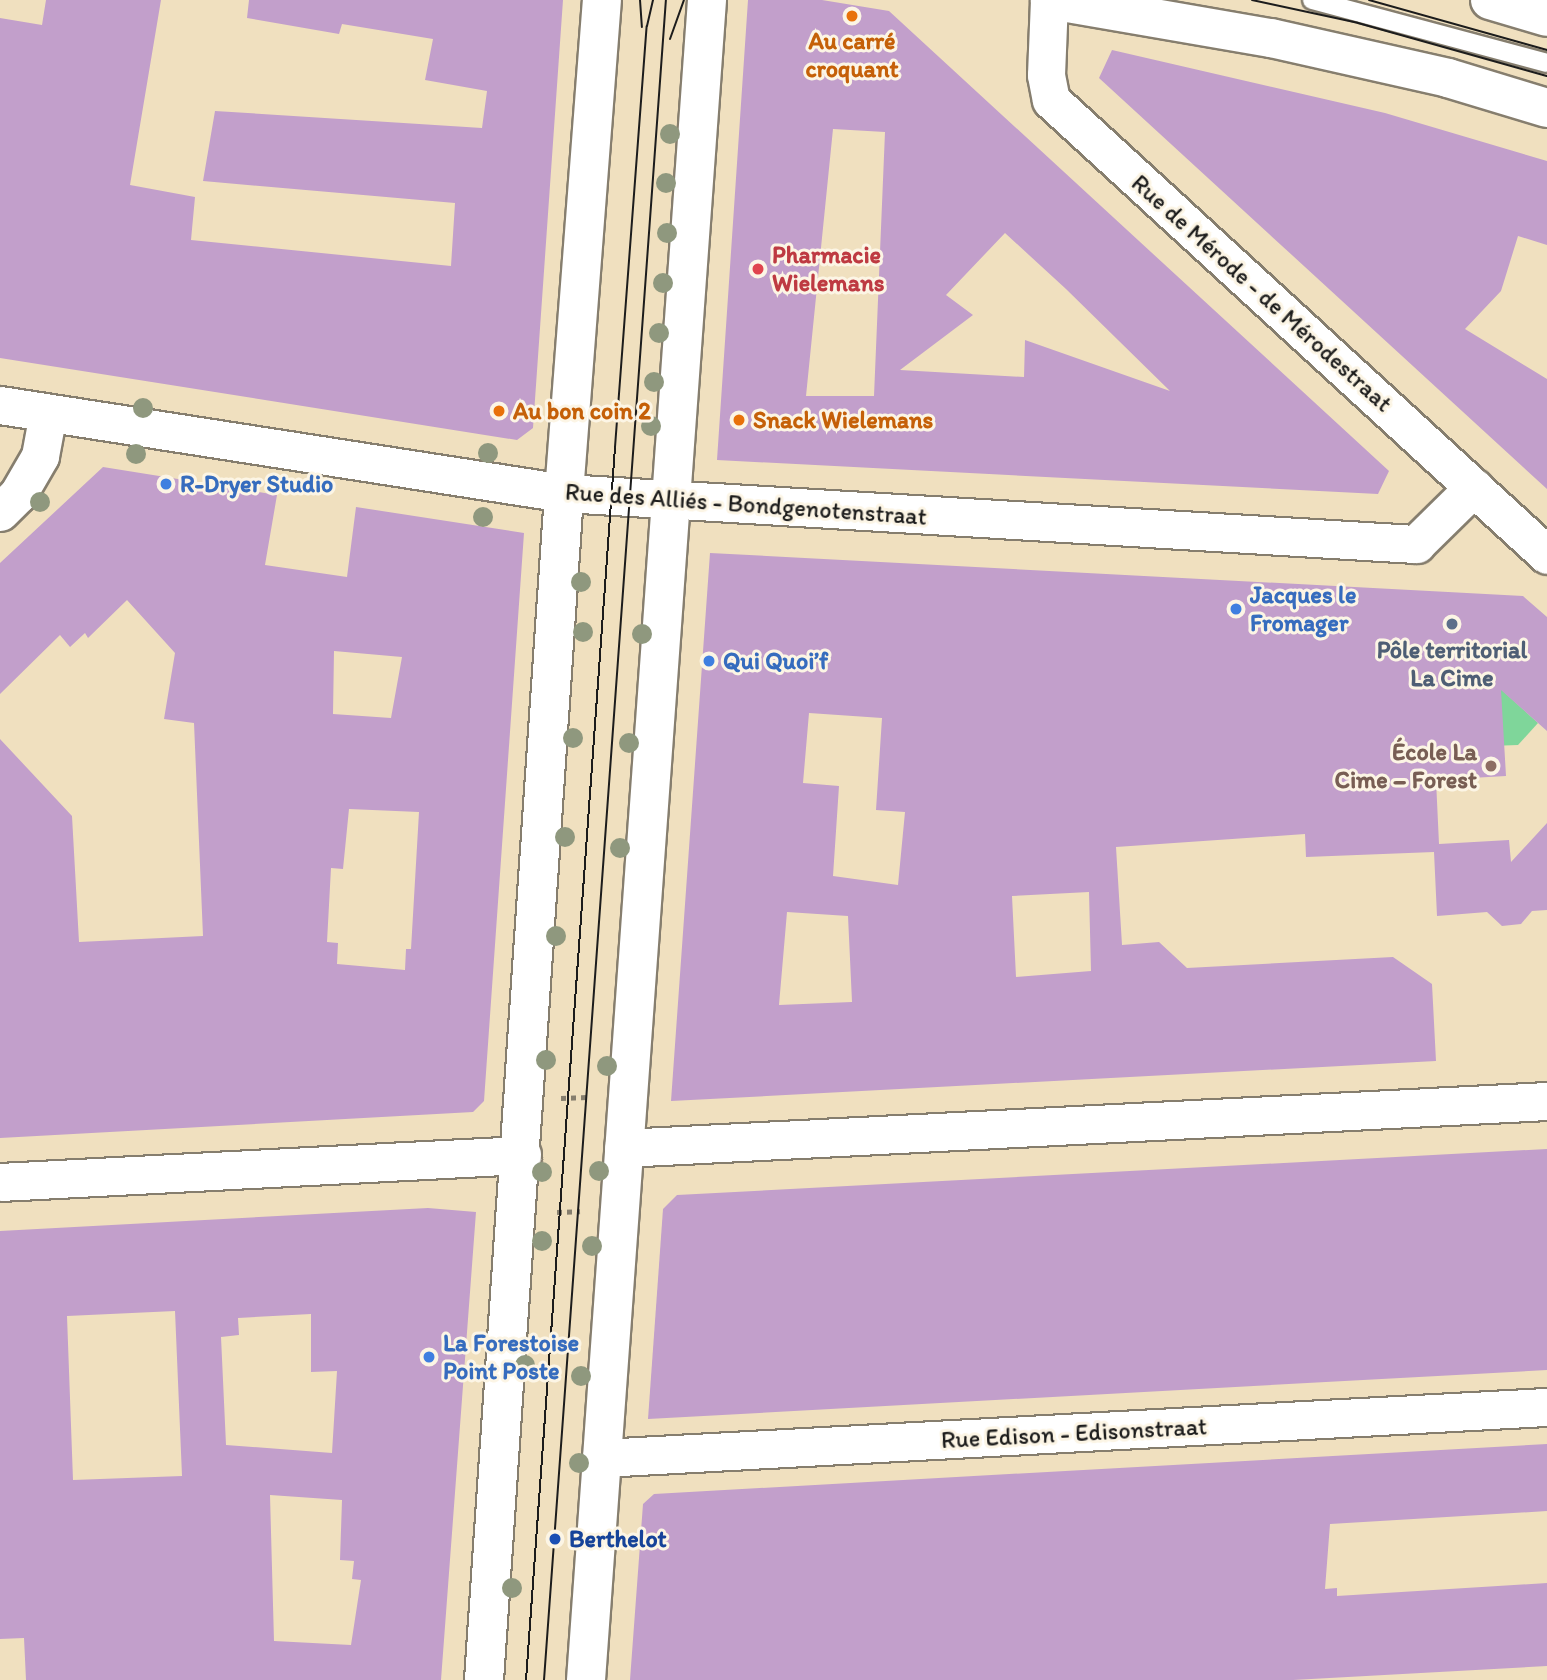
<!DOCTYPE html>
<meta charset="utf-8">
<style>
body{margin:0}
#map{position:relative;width:1547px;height:1680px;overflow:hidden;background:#f0e0bf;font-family:Itim,sans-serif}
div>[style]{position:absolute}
.green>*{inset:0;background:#7fd69a}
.building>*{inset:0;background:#c29fcb}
.path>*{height:4.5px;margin-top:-2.25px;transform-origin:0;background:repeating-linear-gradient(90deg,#867e6e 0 5px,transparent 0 10px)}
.roads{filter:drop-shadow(2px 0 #867e6e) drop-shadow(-2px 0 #867e6e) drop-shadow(0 2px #867e6e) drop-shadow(0 -2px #867e6e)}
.lane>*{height:18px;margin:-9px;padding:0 9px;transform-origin:9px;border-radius:9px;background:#fff}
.street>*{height:37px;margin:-18.5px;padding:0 18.5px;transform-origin:18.5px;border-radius:18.5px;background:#fff}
.secondary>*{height:38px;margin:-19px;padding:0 19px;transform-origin:19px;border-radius:19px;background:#fff}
.tram>*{height:2px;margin:-1px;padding:0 1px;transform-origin:1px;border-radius:1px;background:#1c1c1c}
.trees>*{width:20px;height:20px;margin:-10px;border-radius:50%;background:#8f987e}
.dots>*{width:19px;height:19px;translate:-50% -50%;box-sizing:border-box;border:4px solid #fcf5e5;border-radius:50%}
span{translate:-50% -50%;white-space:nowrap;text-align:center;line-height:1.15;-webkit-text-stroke:6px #fcf5e5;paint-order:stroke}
.food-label{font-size:24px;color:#c56008;font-weight:700}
.left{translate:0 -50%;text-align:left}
.health-label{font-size:24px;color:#be3a42;font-weight:700}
.street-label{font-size:24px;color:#1c1c1c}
.shop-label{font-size:24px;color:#366cbe;font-weight:700}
.service-label{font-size:24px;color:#4e5e75;font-weight:700}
.education-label{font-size:24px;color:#785e54;font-weight:700}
.right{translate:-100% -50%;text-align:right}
.transit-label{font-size:24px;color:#164399;font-weight:700}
</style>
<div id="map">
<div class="green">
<i style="clip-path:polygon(1483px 673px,1538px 723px,1518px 745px,1462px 747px)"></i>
</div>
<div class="building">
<i style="clip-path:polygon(46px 0,161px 0,130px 185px,195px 197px,191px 240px,451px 266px,455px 203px,203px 181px,215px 111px,482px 128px,487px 91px,425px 80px,433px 39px,342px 24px,339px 34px,247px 18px,249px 0,563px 0,533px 428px,517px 440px,0 358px,0 18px,42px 25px)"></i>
<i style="clip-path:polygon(evenodd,748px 0,822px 0,889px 11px,1389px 471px,1378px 494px,717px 460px,748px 0,833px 129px,885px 132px,874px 396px,806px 396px,833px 129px,748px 0,1005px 233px,1066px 289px,1170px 391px,1025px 340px,1024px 377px,900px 370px,973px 315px,946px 295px,1005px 233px)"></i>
<i style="clip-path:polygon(1112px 50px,1385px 113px,1547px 161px,1547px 245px,1518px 236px,1501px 291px,1465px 329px,1547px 379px,1547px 489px,1099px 78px)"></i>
<i style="clip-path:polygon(evenodd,103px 467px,277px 495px,265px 565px,347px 577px,356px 507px,524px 533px,484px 1101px,473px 1112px,0 1138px,0 739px,72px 816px,79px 942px,203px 936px,194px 723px,164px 719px,175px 653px,127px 600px,88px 638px,85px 633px,70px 647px,60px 635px,0 694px,0 563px,103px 467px,334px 651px,402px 657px,391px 718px,333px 714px,334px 651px,103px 467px,349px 809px,419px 812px,411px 949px,406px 949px,405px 970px,337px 964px,338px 943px,327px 942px,331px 868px,343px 869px,349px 809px)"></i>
<i style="clip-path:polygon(evenodd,710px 553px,1523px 596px,1547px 617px,1547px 731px,1501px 690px,1506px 776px,1436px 780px,1439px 844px,1509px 840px,1511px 862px,1547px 823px,1547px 910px,1532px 911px,1521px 924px,1502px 926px,1487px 912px,1437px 916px,1434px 852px,1306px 857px,1305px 834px,1116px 847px,1122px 945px,1159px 942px,1187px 968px,1393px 957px,1432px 984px,1436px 1061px,671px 1101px,710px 553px,809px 713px,882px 718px,876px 810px,905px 812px,898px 885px,833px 876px,839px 786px,803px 783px,809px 713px,710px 553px,1089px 892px,1091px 971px,1016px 977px,1012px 896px,1089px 892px,710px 553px,787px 912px,848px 916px,852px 1002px,779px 1005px,787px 912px)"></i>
<i style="clip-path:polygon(1547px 1149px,1547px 1370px,648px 1419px,663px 1209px,677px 1195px)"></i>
<i style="clip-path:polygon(evenodd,428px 1208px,476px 1212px,441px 1680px,26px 1680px,24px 1638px,0 1639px,0 1231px,428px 1208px,175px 1311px,182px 1476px,73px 1480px,67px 1316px,175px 1311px,428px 1208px,311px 1314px,311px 1372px,337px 1371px,332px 1453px,226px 1445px,221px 1337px,239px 1335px,238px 1318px,311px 1314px,428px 1208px,270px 1495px,342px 1500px,340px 1560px,354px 1561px,352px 1579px,361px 1580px,351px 1645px,274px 1641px,270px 1495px)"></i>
<i style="clip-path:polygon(1547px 1444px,1547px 1511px,1330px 1524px,1325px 1589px,1337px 1588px,1337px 1596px,1547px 1583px,1547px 1666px,1293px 1680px,630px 1680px,643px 1504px,654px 1494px)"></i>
</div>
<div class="path">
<i style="left:561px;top:1098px;width:27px;rotate:-2deg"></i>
<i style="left:557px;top:1212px;width:23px;rotate:-2deg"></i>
</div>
<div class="roads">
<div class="lane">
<i style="left:1312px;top:0;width:243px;rotate:15deg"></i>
</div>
<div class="street">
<i style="left:1049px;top:0;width:75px;rotate:92.3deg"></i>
<i style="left:1046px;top:75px;width:25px;rotate:79deg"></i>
<i style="left:1051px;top:100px;width:673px;rotate:42.53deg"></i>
<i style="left:0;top:405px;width:571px;rotate:8.87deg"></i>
<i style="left:564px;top:493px;width:854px;rotate:3.43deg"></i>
<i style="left:1416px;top:544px;width:81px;rotate:-44.5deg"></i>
<i style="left:0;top:512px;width:25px;rotate:-45deg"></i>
<i style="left:18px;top:494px;width:44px;rotate:-59.9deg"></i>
<i style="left:40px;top:456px;width:44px;rotate:-79.5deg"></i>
<i style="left:623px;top:1148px;width:925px;rotate:-2.91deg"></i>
<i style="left:0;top:1182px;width:523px;rotate:-2.96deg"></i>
<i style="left:601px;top:1458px;width:947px;rotate:-3.09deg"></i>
</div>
<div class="secondary">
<i style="left:1050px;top:0;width:224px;rotate:9.8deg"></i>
<i style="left:1271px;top:38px;width:181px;rotate:12.7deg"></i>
<i style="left:1448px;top:78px;width:103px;rotate:16.9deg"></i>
<i style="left:1490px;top:0;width:59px;rotate:16.6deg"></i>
<i style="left:484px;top:1680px;width:1190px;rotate:-86.14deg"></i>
<i style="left:564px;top:493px;width:494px;rotate:-85.6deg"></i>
<i style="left:586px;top:1680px;width:1684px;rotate:-85.88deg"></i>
</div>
</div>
<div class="tram">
<i style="left:640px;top:0;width:27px;rotate:86deg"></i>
<i style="left:1252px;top:0;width:108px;rotate:12.2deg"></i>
<i style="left:1358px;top:23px;width:196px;rotate:15.7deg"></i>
<i style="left:1369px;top:0;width:185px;rotate:15.7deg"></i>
<i style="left:670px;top:39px;width:41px;rotate:-70.3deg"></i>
<i style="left:526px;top:1680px;width:1236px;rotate:-85.87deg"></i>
<i style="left:615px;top:447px;width:422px;rotate:-85.7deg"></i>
<i style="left:647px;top:26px;width:27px;rotate:-77deg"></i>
<i style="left:544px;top:1680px;width:1684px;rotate:-85.85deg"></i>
</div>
<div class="trees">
<i style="left:670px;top:134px"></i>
<i style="left:666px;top:183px"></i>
<i style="left:667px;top:233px"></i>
<i style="left:663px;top:283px"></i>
<i style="left:659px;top:333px"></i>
<i style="left:654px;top:382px"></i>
<i style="left:143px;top:408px"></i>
<i style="left:651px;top:426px"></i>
<i style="left:488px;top:453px"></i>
<i style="left:136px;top:454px"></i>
<i style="left:40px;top:502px"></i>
<i style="left:483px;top:517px"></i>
<i style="left:581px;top:582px"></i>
<i style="left:583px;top:632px"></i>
<i style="left:642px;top:634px"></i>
<i style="left:573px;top:738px"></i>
<i style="left:629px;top:743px"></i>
<i style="left:565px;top:837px"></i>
<i style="left:620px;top:848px"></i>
<i style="left:556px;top:936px"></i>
<i style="left:546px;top:1060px"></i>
<i style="left:607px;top:1066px"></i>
<i style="left:599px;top:1171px"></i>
<i style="left:542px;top:1172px"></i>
<i style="left:542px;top:1241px"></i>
<i style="left:592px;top:1246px"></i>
<i style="left:525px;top:1365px"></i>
<i style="left:581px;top:1376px"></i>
<i style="left:579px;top:1463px"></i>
<i style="left:512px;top:1588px"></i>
</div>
<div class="dots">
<i style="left:852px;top:16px;background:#e8710a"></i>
<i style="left:758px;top:269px;background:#e0444e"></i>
<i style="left:499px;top:411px;background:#e8710a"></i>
<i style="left:739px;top:420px;background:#e8710a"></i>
<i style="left:166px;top:484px;background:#3f7fe0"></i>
<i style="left:1236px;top:609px;background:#3f7fe0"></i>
<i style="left:1452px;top:624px;background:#5c6f8a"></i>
<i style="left:709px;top:661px;background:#3f7fe0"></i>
<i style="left:1491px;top:766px;background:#8d6e63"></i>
<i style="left:429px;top:1357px;background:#3f7fe0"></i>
<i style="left:555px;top:1539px;background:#1a4fb4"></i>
</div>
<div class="food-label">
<span style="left:852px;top:55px">Au carré<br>croquant</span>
<span class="left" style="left:513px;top:411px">Au bon coin 2</span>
<span class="left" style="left:753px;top:420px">Snack Wielemans</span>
</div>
<div class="health-label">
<span class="left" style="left:772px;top:269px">Pharmacie<br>Wielemans</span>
</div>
<div class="street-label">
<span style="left:1262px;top:293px;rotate:42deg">Rue de Mérode - de Mérodestraat</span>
<span style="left:746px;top:504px;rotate:4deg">Rue des Alliés - Bondgenotenstraat</span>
<span style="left:1074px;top:1433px;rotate:-3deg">Rue Edison - Edisonstraat</span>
</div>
<div class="shop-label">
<span class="left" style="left:180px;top:484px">R-Dryer Studio</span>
<span class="left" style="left:1250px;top:609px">Jacques le<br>Fromager</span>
<span class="left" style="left:723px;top:661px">Qui Quoi’f</span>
<span class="left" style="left:443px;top:1357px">La Forestoise<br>Point Poste</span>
</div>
<div class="service-label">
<span style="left:1452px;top:664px">Pôle territorial<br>La Cime</span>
</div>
<div class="education-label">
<span class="right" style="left:1477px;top:766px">École La<br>Cime – Forest</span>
</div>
<div class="transit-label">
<span class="left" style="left:569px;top:1539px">Berthelot</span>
</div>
</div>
